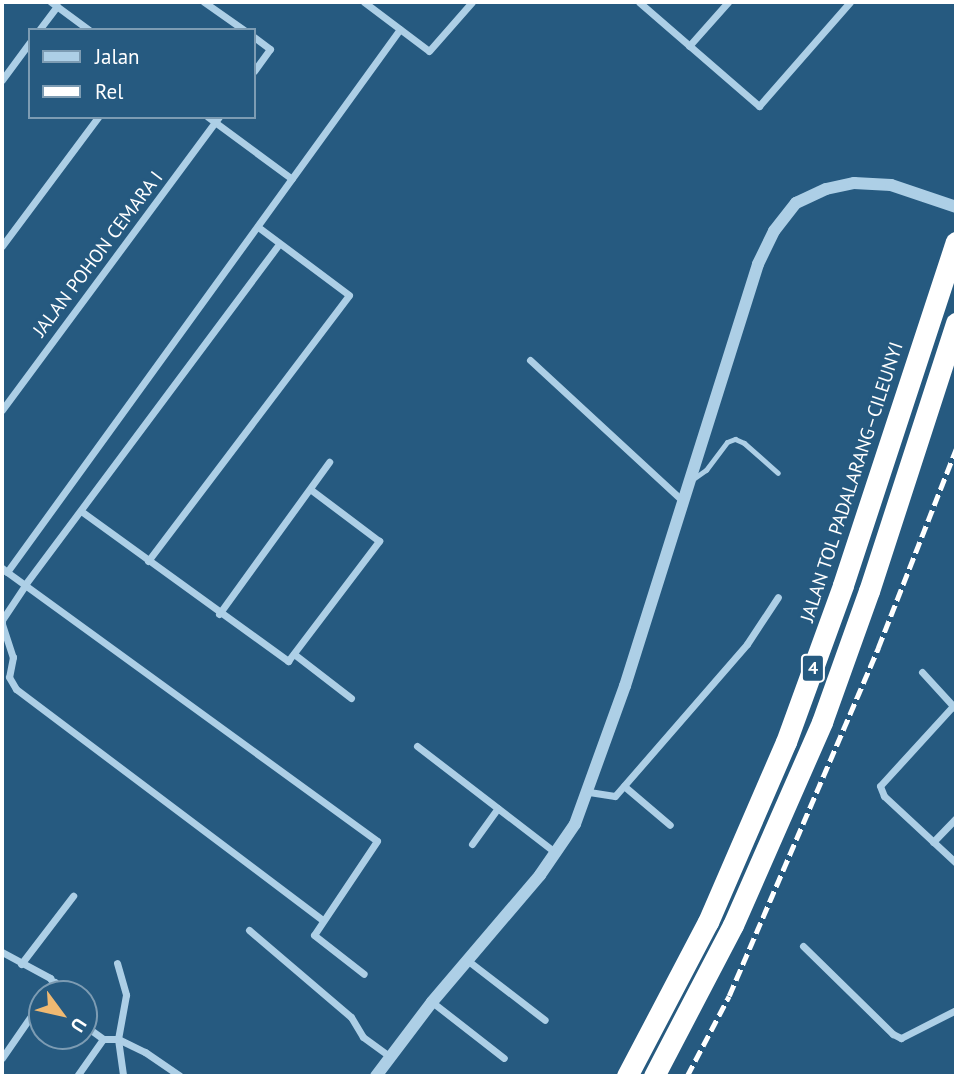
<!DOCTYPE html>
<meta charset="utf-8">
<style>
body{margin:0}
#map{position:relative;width:958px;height:1078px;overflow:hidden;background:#265a80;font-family:"PT Sans",sans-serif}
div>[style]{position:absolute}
.service>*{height:5px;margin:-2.5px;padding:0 2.5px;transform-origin:2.5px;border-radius:2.5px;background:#adcfe6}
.minor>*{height:7px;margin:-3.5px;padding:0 3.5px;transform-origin:3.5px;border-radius:3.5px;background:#adcfe6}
.tertiary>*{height:12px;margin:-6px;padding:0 6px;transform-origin:6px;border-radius:6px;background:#adcfe6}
.motorway>*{height:21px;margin:-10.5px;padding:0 10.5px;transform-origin:10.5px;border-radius:10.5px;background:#fff}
.rail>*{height:4.5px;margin-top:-2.25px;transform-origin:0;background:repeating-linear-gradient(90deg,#fff 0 12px,transparent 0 17px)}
span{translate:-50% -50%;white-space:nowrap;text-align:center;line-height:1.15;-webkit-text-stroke:5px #265a80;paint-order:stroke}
.shield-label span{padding:2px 5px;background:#265a80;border:2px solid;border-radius:5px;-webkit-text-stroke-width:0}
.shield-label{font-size:18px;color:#fff;font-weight:700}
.street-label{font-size:19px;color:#fff}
.frame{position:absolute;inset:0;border:4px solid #fff;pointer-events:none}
.legend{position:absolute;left:28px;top:28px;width:228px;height:91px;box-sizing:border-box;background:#265a80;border:2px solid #7d9cb3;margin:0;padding:9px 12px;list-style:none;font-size:21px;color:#fff}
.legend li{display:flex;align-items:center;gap:14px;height:35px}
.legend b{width:35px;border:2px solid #7d9cb3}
.north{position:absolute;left:28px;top:980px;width:70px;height:70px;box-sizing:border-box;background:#265a80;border:2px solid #7d9cb3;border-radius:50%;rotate:123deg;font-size:19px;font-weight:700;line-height:28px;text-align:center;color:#fff}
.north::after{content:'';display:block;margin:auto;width:24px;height:32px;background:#efb972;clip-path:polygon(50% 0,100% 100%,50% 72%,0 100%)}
</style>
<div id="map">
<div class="service">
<i style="left:693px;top:479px;width:16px;rotate:-35deg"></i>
<i style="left:706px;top:470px;width:35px;rotate:-53deg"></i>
<i style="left:727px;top:442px;width:9px;rotate:-21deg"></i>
<i style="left:735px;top:439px;width:10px;rotate:24deg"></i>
<i style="left:744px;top:443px;width:45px;rotate:41.4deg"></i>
</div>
<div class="minor">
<i style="left:51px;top:2px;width:47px;rotate:36.4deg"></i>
<i style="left:204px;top:2px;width:49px;rotate:35deg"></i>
<i style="left:364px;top:2px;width:81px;rotate:37deg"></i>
<i style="left:429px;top:51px;width:65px;rotate:-48.7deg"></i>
<i style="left:639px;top:2px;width:159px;rotate:40.9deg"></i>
<i style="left:759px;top:106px;width:138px;rotate:-48.8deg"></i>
<i style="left:39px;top:30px;width:30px;rotate:-53deg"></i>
<i style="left:254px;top:37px;width:20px;rotate:37deg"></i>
<i style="left:270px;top:49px;width:27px;rotate:126deg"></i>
<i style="left:689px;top:46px;width:59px;rotate:-48.4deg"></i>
<i style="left:2px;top:80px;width:47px;rotate:-53.6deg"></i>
<i style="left:208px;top:117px;width:104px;rotate:36.4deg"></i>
<i style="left:279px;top:244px;width:424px;rotate:126.7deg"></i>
<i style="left:26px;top:584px;width:43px;rotate:123.7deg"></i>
<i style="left:2px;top:620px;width:4px;rotate:90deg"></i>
<i style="left:2px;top:624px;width:35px;rotate:72deg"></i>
<i style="left:13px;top:657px;width:20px;rotate:101deg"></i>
<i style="left:9px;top:677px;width:14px;rotate:60deg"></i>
<i style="left:16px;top:689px;width:384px;rotate:37deg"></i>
<i style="left:2px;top:246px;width:161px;rotate:-53.3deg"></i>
<i style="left:530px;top:360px;width:209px;rotate:42.7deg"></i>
<i style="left:2px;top:410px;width:365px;rotate:-53.5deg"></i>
<i style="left:81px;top:511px;width:256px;rotate:35.9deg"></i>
<i style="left:288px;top:661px;width:151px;rotate:-52.8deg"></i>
<i style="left:379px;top:541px;width:86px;rotate:-143deg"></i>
<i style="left:148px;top:561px;width:333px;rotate:-52.9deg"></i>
<i style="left:349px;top:295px;width:114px;rotate:-143.2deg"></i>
<i style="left:2px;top:568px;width:6px;rotate:39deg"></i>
<i style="left:7px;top:572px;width:670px;rotate:-54.1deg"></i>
<i style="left:7px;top:572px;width:457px;rotate:36deg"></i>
<i style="left:377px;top:841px;width:113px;rotate:123.8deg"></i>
<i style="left:314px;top:935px;width:63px;rotate:38deg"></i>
<i style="left:219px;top:614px;width:188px;rotate:-54.1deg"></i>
<i style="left:294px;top:654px;width:72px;rotate:37.7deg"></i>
<i style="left:922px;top:672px;width:46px;rotate:47.6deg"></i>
<i style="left:956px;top:709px;width:4px;rotate:-135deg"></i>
<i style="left:953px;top:706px;width:108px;rotate:132.4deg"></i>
<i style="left:880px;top:786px;width:11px;rotate:68deg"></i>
<i style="left:884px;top:796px;width:98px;rotate:42.9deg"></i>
<i style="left:417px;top:746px;width:175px;rotate:37.6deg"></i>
<i style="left:624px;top:786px;width:60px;rotate:40.3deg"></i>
<i style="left:589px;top:792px;width:26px;rotate:9deg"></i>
<i style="left:615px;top:796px;width:201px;rotate:-49deg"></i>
<i style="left:747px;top:644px;width:56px;rotate:-56.6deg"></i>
<i style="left:933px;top:842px;width:33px;rotate:-46deg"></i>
<i style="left:472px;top:844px;width:44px;rotate:-54.2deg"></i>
<i style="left:249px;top:930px;width:134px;rotate:40.5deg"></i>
<i style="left:351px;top:1017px;width:23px;rotate:59deg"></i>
<i style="left:363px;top:1037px;width:34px;rotate:36deg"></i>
<i style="left:803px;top:946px;width:126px;rotate:44.4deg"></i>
<i style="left:893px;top:1034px;width:9px;rotate:27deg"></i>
<i style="left:901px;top:1038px;width:62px;rotate:-27deg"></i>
<i style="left:2px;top:952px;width:55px;rotate:28.4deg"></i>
<i style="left:50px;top:978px;width:19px;rotate:58deg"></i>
<i style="left:467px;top:960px;width:98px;rotate:37.6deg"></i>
<i style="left:117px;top:963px;width:33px;rotate:74deg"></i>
<i style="left:126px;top:995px;width:45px;rotate:100.3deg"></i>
<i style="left:118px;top:1039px;width:37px;rotate:82deg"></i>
<i style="left:21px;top:964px;width:86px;rotate:-52.6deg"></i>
<i style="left:46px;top:994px;width:15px;rotate:-53deg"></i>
<i style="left:432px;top:1002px;width:91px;rotate:37.9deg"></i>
<i style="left:84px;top:1025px;width:24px;rotate:36deg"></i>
<i style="left:103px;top:1039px;width:15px"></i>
<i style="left:118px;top:1039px;width:30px;rotate:26deg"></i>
<i style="left:145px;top:1052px;width:42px;rotate:34.4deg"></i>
<i style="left:2px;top:1058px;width:70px;rotate:-55.4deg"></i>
<i style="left:77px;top:1076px;width:45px;rotate:-54.9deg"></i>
</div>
<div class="tertiary">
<i style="left:376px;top:1076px;width:93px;rotate:-52.9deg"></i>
<i style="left:432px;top:1002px;width:167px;rotate:-49.6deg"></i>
<i style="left:540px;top:875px;width:62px;rotate:-55.5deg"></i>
<i style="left:575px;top:824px;width:147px;rotate:-70.1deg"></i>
<i style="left:625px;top:686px;width:442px;rotate:-72.5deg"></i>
<i style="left:758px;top:264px;width:37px;rotate:-64deg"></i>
<i style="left:774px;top:231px;width:36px;rotate:-52deg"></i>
<i style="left:796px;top:203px;width:33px;rotate:-25deg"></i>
<i style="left:826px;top:189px;width:29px;rotate:-12deg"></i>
<i style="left:854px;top:183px;width:37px;rotate:3deg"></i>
<i style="left:891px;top:185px;width:69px;rotate:18.7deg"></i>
</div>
<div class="motorway">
<i style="left:627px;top:1076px;width:174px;rotate:-62.3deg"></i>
<i style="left:708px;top:922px;width:196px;rotate:-66.6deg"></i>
<i style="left:786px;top:742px;width:167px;rotate:-70deg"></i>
<i style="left:843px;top:585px;width:361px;rotate:-71.8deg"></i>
<i style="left:654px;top:1076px;width:170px;rotate:-62.4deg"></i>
<i style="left:733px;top:925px;width:222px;rotate:-66.3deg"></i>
<i style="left:822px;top:722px;width:139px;rotate:-70.3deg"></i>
<i style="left:869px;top:591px;width:282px;rotate:-72deg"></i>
</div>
<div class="rail">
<i style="left:687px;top:1076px;width:90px;rotate:-62.3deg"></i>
<i style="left:729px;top:996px;width:379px;rotate:-66.8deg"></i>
<i style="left:878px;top:648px;width:214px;rotate:-68.6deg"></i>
</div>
<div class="shield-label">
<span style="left:813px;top:668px">4</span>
</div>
<div class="street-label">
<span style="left:98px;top:254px;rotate:-53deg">JALAN POHON CEMARA I</span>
<span style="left:852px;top:482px;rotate:-72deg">JALAN TOL PADALARANG–CILEUNYI</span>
</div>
<div class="frame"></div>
<ul class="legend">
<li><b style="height:9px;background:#adcfe6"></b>Jalan</li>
<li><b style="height:9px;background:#fff"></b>Rel</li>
</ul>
<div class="north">U</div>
</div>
